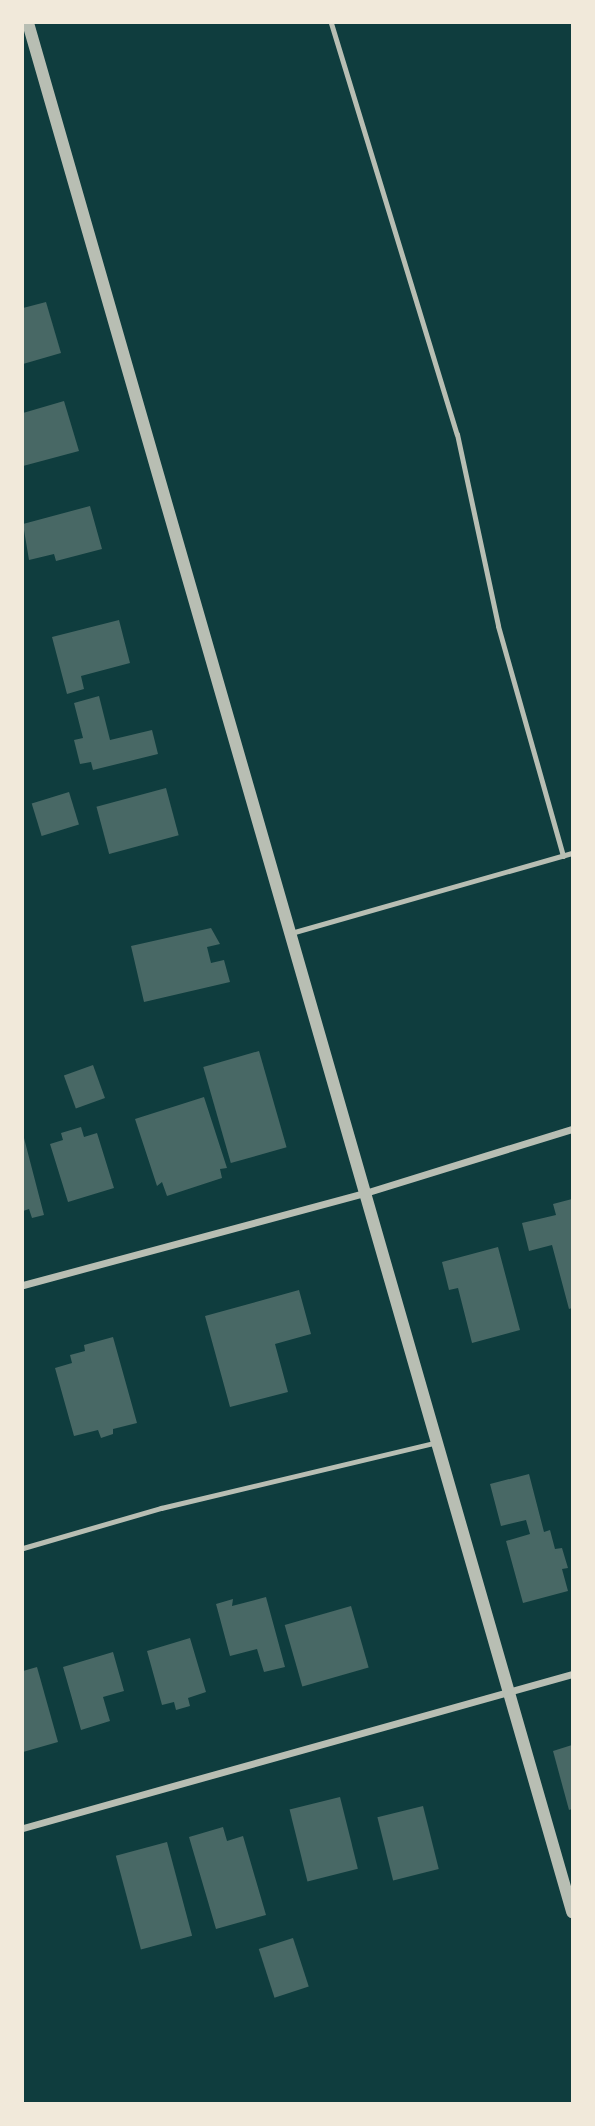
<!DOCTYPE html>
<style>
body{margin:0}
#map{position:relative;width:595px;height:2126px;overflow:hidden;background:#0f3d3e;font-family:Signika,sans-serif}
div>[style]{position:absolute}
.building>*{inset:0;background:#486865;transform-origin:0 0}
.service>*{height:5px;margin:-2.5px;padding:0 2.5px;transform-origin:2.5px;border-radius:2.5px;background:#b8beb3}
.minor>*{height:7px;margin:-3.5px;padding:0 3.5px;transform-origin:3.5px;border-radius:3.5px;background:#b8beb3}
.tertiary>*{height:12px;margin:-6px;padding:0 6px;transform-origin:6px;border-radius:6px;background:#b8beb3}
span{translate:-50% -50%;white-space:nowrap;text-align:center;line-height:1.15;-webkit-text-stroke:7px #f1e9da;paint-order:stroke}
.frame{position:absolute;inset:0;border:24px solid #f1e9da;pointer-events:none}
</style>
<div id="map">
<div class="building">
<i style="clip-path:polygon(46px 302px,61px 353px,23px 364px,23px 308px)"></i>
<i style="clip-path:polygon(64px 401px,79px 451px,23px 466px,23px 413px)"></i>
<i style="clip-path:polygon(90px 506px,102px 549px,56px 561px,54px 554px,29px 560px,23px 524px)"></i>
<i style="clip-path:polygon(119px 620px,130px 663px,81px 676px,84px 689px,67px 694px,52px 637px)"></i>
<i style="clip-path:polygon(99px 696px,110px 740px,152px 730px,158px 754px,93px 770px,91px 762px,80px 764px,74px 740px,83px 738px,74px 703px)"></i>
<i style="left:166px;top:788px;width:49px;height:72px;rotate:75deg"></i>
<i style="left:69px;top:792px;width:34px;height:39px;rotate:73deg"></i>
<i style="clip-path:polygon(211px 928px,220px 944px,207px 947px,211px 963px,224px 960px,230px 982px,144px 1002px,131px 946px)"></i>
<i style="left:259px;top:1051px;width:100px;height:58px;rotate:74deg"></i>
<i style="left:93px;top:1065px;width:35px;height:31px;rotate:70deg"></i>
<i style="clip-path:polygon(204px 1097px,227px 1168px,220px 1169px,222px 1178px,167px 1196px,162px 1182px,157px 1186px,135px 1119px)"></i>
<i style="clip-path:polygon(81px 1127px,84px 1137px,97px 1133px,114px 1188px,68px 1202px,50px 1144px,63px 1140px,61px 1133px)"></i>
<i style="clip-path:polygon(24px 1138px,44px 1215px,32px 1218px,29px 1209px,23px 1211px)"></i>
<i style="clip-path:polygon(572px 1199px,572px 1308px,569px 1309px,552px 1245px,529px 1251px,522px 1223px,556px 1215px,553px 1204px)"></i>
<i style="clip-path:polygon(498px 1247px,520px 1330px,472px 1343px,458px 1288px,449px 1290px,442px 1262px)"></i>
<i style="clip-path:polygon(299px 1290px,311px 1334px,275px 1344px,288px 1392px,230px 1407px,205px 1316px)"></i>
<i style="clip-path:polygon(113px 1337px,137px 1423px,113px 1429px,113px 1434px,101px 1438px,98px 1430px,74px 1436px,55px 1368px,72px 1363px,70px 1355px,85px 1351px,84px 1345px)"></i>
<i style="clip-path:polygon(529px 1474px,544px 1532px,550px 1530px,555px 1549px,562px 1548px,568px 1568px,562px 1569px,568px 1591px,523px 1603px,506px 1541px,530px 1534px,526px 1520px,501px 1526px,490px 1484px)"></i>
<i style="clip-path:polygon(266px 1597px,285px 1667px,264px 1672px,257px 1649px,230px 1656px,216px 1604px,233px 1599px,232px 1606px)"></i>
<i style="left:351px;top:1606px;width:64px;height:69px;rotate:74deg"></i>
<i style="clip-path:polygon(190px 1638px,206px 1692px,188px 1698px,190px 1706px,176px 1710px,174px 1702px,162px 1705px,147px 1651px)"></i>
<i style="clip-path:polygon(113px 1652px,124px 1691px,103px 1697px,110px 1721px,81px 1730px,63px 1667px)"></i>
<i style="clip-path:polygon(37px 1667px,58px 1742px,23px 1752px,23px 1671px)"></i>
<i style="clip-path:polygon(572px 1745px,572px 1809px,569px 1810px,553px 1751px)"></i>
<i style="left:340px;top:1797px;width:74px;height:52px;rotate:76deg"></i>
<i style="left:423px;top:1806px;width:65px;height:47px;rotate:76deg"></i>
<i style="clip-path:polygon(223px 1827px,227px 1841px,243px 1836px,266px 1915px,216px 1929px,189px 1837px)"></i>
<i style="left:167px;top:1842px;width:97px;height:53px;rotate:75deg"></i>
<i style="left:293px;top:1938px;width:51px;height:36px;rotate:72deg"></i>
</div>
<div class="service">
<i style="left:331px;top:23px;width:430px;rotate:73deg"></i>
<i style="left:457px;top:434px;width:196px;rotate:77.9deg"></i>
<i style="left:498px;top:626px;width:239px;rotate:74.2deg"></i>
<i style="left:291px;top:933px;width:292px;rotate:-15.9deg"></i>
<i style="left:23px;top:1548px;width:144px;rotate:-16.2deg"></i>
<i style="left:161px;top:1508px;width:284px;rotate:-13.4deg"></i>
</div>
<div class="minor">
<i style="left:23px;top:1285px;width:354px;rotate:-15.1deg"></i>
<i style="left:365px;top:1193px;width:217px;rotate:-17.2deg"></i>
<i style="left:23px;top:1828px;width:570px;rotate:-15.67deg"></i>
</div>
<div class="tertiary">
<i style="left:28px;top:23px;width:1966px;rotate:73.93deg"></i>
</div>
<div class="frame"></div>
</div>
